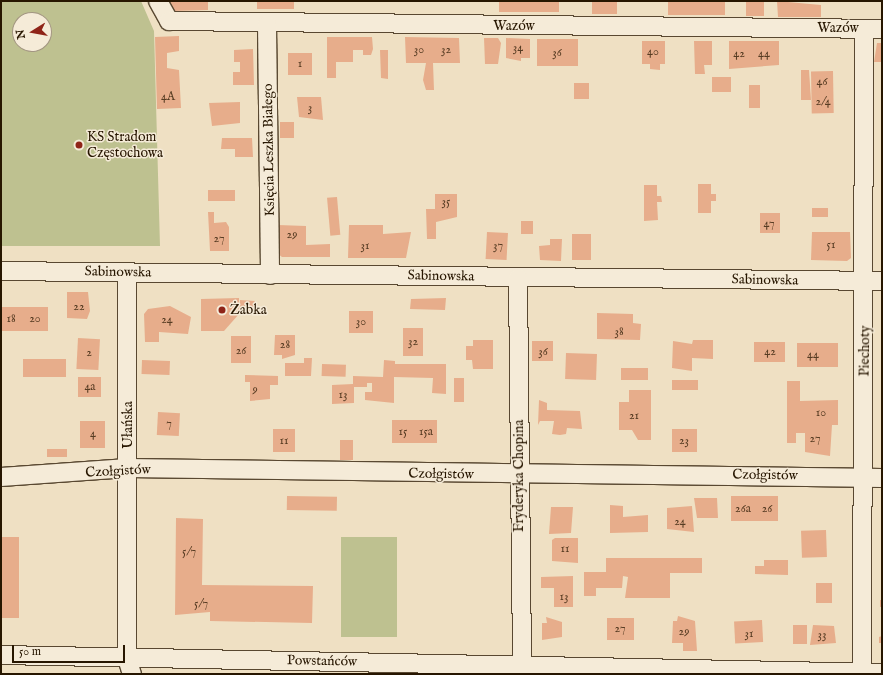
<!DOCTYPE html>
<meta charset="utf-8">
<style>
body{margin:0}
#map{position:relative;width:883px;height:675px;overflow:hidden;background:#efe0c3;font-family:"IM FELL English",serif}
div>[style]{position:absolute}
.green>*{inset:0;background:#bec190;transform-origin:0 0}
.building>*{inset:0;background:#e7ad8b;transform-origin:0 0}
.roads{filter:drop-shadow(1px 0 #594831) drop-shadow(-1px 0 #594831) drop-shadow(0 1px #594831) drop-shadow(0 -1px #594831)}
.minor>*{height:18px;margin:-9px;padding:0 9px;transform-origin:9px;border-radius:9px;background:#f5ebd8}
.dots>*{width:11px;height:11px;translate:-50% -50%;box-sizing:border-box;border:2px solid #f5ebd8;border-radius:50%}
span{translate:-50% -50%;white-space:nowrap;text-align:center;line-height:1.15;-webkit-text-stroke:3px #f5ebd8;paint-order:stroke}
.number-label{font-size:12px;color:#573c23}
.number-label span{-webkit-text-stroke-width:0}
.street-label{font-size:14px;color:#271600}
.poi-label{font-size:14px;color:#271600}
.left{translate:0 -50%;text-align:left}
.frame{position:absolute;inset:0;border:2px solid #271600;pointer-events:none}
.north{position:absolute;left:12px;top:12px;width:40px;height:40px;box-sizing:border-box;background:#f5ebd8;border:1px solid #a39682;border-radius:50%;rotate:259deg;font-size:11px;font-weight:700;line-height:16px;text-align:center;color:#271600}
.north::after{content:'';display:block;margin:auto;width:14px;height:18px;background:#8f2418;clip-path:polygon(50% 0,100% 100%,50% 72%,0 100%)}
.scale{position:absolute;left:12px;top:645px;width:113px;height:18px;box-sizing:border-box;border:2px solid #271600;border-top:0;padding-left:5px;font-size:12px;line-height:14px;white-space:nowrap;color:#271600;-webkit-text-stroke:3px #f5ebd8;paint-order:stroke}
</style>
<div id="map">
<div class="green">
<i style="clip-path:polygon(evenodd,1px 1px,141px 1px,154px 31px,160px 246px,1px 246px,1px 1px,20px 20px,44px 20px,44px 44px,20px 44px,20px 20px)"></i>
<i style="left:341px;top:537px;width:56px;height:100px"></i>
</div>
<div class="building">
<i style="clip-path:polygon(170px 1px,208px 1px,208px 10px,174px 11px)"></i>
<i style="left:257px;top:1px;width:37px;height:8px"></i>
<i style="left:499px;top:1px;width:60px;height:11px"></i>
<i style="left:592px;top:1px;width:25px;height:13px"></i>
<i style="left:668px;top:1px;width:57px;height:14px"></i>
<i style="left:746px;top:1px;width:18px;height:15px"></i>
<i style="clip-path:polygon(777px 1px,821px 5px,821px 17px,778px 17px)"></i>
<i style="clip-path:polygon(179px 36px,179px 51px,167px 53px,167px 68px,179px 70px,181px 108px,157px 109px,155px 37px)"></i>
<i style="clip-path:polygon(327px 37px,372px 37px,373px 49px,371px 55px,363px 55px,363px 50px,353px 50px,353px 62px,336px 62px,336px 78px,327px 78px)"></i>
<i style="clip-path:polygon(405px 37px,459px 38px,460px 63px,433px 63px,434px 90px,426px 90px,423px 80px,426px 63px,406px 63px)"></i>
<i style="clip-path:polygon(484px 38px,498px 38px,501px 43px,498px 64px,485px 64px)"></i>
<i style="clip-path:polygon(506px 38px,530px 39px,530px 58px,521px 58px,521px 61px,506px 58px)"></i>
<i style="left:537px;top:39px;width:41px;height:27px"></i>
<i style="clip-path:polygon(642px 41px,665px 41px,665px 64px,660px 64px,660px 70px,650px 69px,650px 64px,642px 64px)"></i>
<i style="clip-path:polygon(694px 41px,712px 41px,712px 65px,704px 65px,705px 74px,695px 74px)"></i>
<i style="clip-path:polygon(729px 41px,779px 41px,779px 65px,729px 69px)"></i>
<i style="clip-path:polygon(877px 43px,882px 43px,882px 62px,874px 62px)"></i>
<i style="clip-path:polygon(253px 49px,254px 85px,233px 85px,233px 72px,240px 72px,240px 62px,234px 62px,234px 50px)"></i>
<i style="clip-path:polygon(380px 50px,388px 50px,388px 79px,381px 78px)"></i>
<i style="left:288px;top:53px;width:24px;height:22px"></i>
<i style="clip-path:polygon(801px 70px,809px 70px,811px 100px,801px 100px)"></i>
<i style="left:833px;top:71px;width:42px;height:22px;rotate:89deg"></i>
<i style="left:731px;top:77px;width:15px;height:19px;rotate:90deg"></i>
<i style="left:574px;top:83px;width:15px;height:16px"></i>
<i style="left:749px;top:85px;width:11px;height:23px"></i>
<i style="clip-path:polygon(297px 97px,321px 97px,323px 120px,299px 117px)"></i>
<i style="clip-path:polygon(240px 102px,240px 123px,212px 126px,209px 103px)"></i>
<i style="left:280px;top:122px;width:14px;height:16px"></i>
<i style="clip-path:polygon(222px 138px,252px 138px,253px 157px,235px 157px,235px 149px,221px 149px)"></i>
<i style="clip-path:polygon(698px 184px,711px 184px,711px 194px,716px 194px,716px 201px,711px 201px,711px 213px,698px 213px)"></i>
<i style="clip-path:polygon(644px 185px,657px 185px,657px 196px,661px 196px,662px 202px,657px 202px,658px 220px,644px 221px)"></i>
<i style="left:208px;top:190px;width:27px;height:11px"></i>
<i style="clip-path:polygon(435px 194px,457px 194px,457px 217px,436px 222px,436px 239px,427px 239px,426px 209px,435px 209px)"></i>
<i style="left:337px;top:197px;width:38px;height:10px;rotate:85deg"></i>
<i style="left:812px;top:208px;width:16px;height:9px"></i>
<i style="clip-path:polygon(208px 212px,214px 212px,214px 223px,226px 222px,229px 227px,229px 251px,210px 251px)"></i>
<i style="left:760px;top:213px;width:20px;height:20px"></i>
<i style="left:521px;top:221px;width:12px;height:13px"></i>
<i style="clip-path:polygon(278px 225px,306px 226px,306px 245px,330px 244px,330px 257px,282px 257px,277px 253px)"></i>
<i style="clip-path:polygon(349px 225px,383px 225px,383px 234px,411px 232px,406px 258px,348px 258px)"></i>
<i style="left:487px;top:232px;width:21px;height:27px;rotate:3deg"></i>
<i style="clip-path:polygon(812px 232px,850px 232px,851px 258px,847px 261px,811px 260px)"></i>
<i style="left:572px;top:234px;width:19px;height:26px"></i>
<i style="clip-path:polygon(550px 239px,562px 239px,561px 261px,540px 260px,539px 246px,550px 245px)"></i>
<i style="clip-path:polygon(67px 292px,88px 292px,90px 311px,87px 319px,67px 318px)"></i>
<i style="clip-path:polygon(239px 298px,239px 314px,224px 331px,201px 331px,201px 299px)"></i>
<i style="clip-path:polygon(446px 298px,445px 310px,410px 309px,411px 299px)"></i>
<i style="left:240px;top:300px;width:15px;height:14px;rotate:4deg"></i>
<i style="clip-path:polygon(170px 306px,191px 317px,188px 334px,159px 332px,159px 342px,145px 342px,144px 314px,148px 309px)"></i>
<i style="left:1px;top:307px;width:47px;height:24px"></i>
<i style="left:349px;top:311px;width:24px;height:22px"></i>
<i style="clip-path:polygon(597px 313px,633px 314px,633px 323px,641px 324px,640px 340px,597px 339px)"></i>
<i style="left:403px;top:328px;width:20px;height:28px"></i>
<i style="clip-path:polygon(275px 335px,295px 335px,295px 355px,282px 359px,282px 355px,274px 355px)"></i>
<i style="left:251px;top:336px;width:27px;height:20px;rotate:90deg"></i>
<i style="left:78px;top:338px;width:22px;height:31px;rotate:3deg"></i>
<i style="clip-path:polygon(473px 340px,493px 340px,493px 369px,473px 369px,472px 360px,466px 360px,466px 346px,473px 346px)"></i>
<i style="clip-path:polygon(693px 340px,713px 340px,713px 359px,692px 358px,692px 371px,672px 368px,673px 341px,692px 344px)"></i>
<i style="left:553px;top:341px;width:20px;height:21px;rotate:90deg"></i>
<i style="left:754px;top:342px;width:31px;height:20px"></i>
<i style="left:797px;top:343px;width:41px;height:24px"></i>
<i style="left:566px;top:353px;width:31px;height:26px;rotate:2deg"></i>
<i style="clip-path:polygon(304px 358px,312px 358px,311px 376px,285px 376px,285px 363px,304px 363px)"></i>
<i style="left:23px;top:359px;width:43px;height:18px"></i>
<i style="left:142px;top:360px;width:28px;height:14px;rotate:2deg"></i>
<i style="clip-path:polygon(384px 360px,395px 361px,395px 364px,446px 364px,446px 394px,432px 393px,433px 378px,394px 377px,394px 403px,365px 400px,365px 392px,372px 392px,372px 383px,367px 383px,367px 387px,354px 387px,354px 403px,332px 404px,332px 385px,353px 384px,353px 376px,383px 377px)"></i>
<i style="left:322px;top:364px;width:24px;height:12px;rotate:2deg"></i>
<i style="left:621px;top:368px;width:27px;height:12px"></i>
<i style="clip-path:polygon(245px 375px,278px 376px,278px 385px,270px 385px,270px 399px,250px 401px,250px 382px,245px 382px)"></i>
<i style="left:78px;top:377px;width:23px;height:20px"></i>
<i style="left:454px;top:378px;width:10px;height:24px"></i>
<i style="left:672px;top:380px;width:26px;height:10px"></i>
<i style="clip-path:polygon(787px 381px,800px 381px,800px 401px,838px 400px,838px 425px,832px 425px,830px 456px,805px 452px,805px 433px,796px 433px,796px 443px,787px 443px)"></i>
<i style="clip-path:polygon(629px 390px,651px 390px,651px 440px,638px 440px,632px 430px,619px 430px,619px 402px,629px 402px)"></i>
<i style="clip-path:polygon(539px 400px,547px 403px,547px 410px,580px 411px,582px 429px,567px 428px,566px 434px,560px 435px,552px 434px,554px 421px,540px 421px,538px 425px)"></i>
<i style="left:158px;top:412px;width:22px;height:23px;rotate:3deg"></i>
<i style="left:392px;top:420px;width:45px;height:23px"></i>
<i style="left:80px;top:421px;width:25px;height:27px"></i>
<i style="left:273px;top:429px;width:22px;height:23px"></i>
<i style="left:672px;top:429px;width:25px;height:23px"></i>
<i style="left:340px;top:440px;width:13px;height:20px"></i>
<i style="left:47px;top:449px;width:20px;height:8px"></i>
<i style="left:287px;top:496px;width:50px;height:14px;rotate:1deg"></i>
<i style="left:731px;top:496px;width:47px;height:25px"></i>
<i style="clip-path:polygon(694px 498px,717px 498px,718px 518px,697px 518px)"></i>
<i style="clip-path:polygon(610px 505px,623px 506px,623px 517px,648px 515px,648px 532px,610px 533px)"></i>
<i style="clip-path:polygon(692px 506px,694px 532px,667px 529px,667px 508px)"></i>
<i style="clip-path:polygon(551px 507px,573px 507px,571px 533px,549px 534px)"></i>
<i style="clip-path:polygon(176px 518px,203px 519px,202px 585px,313px 586px,312px 623px,210px 621px,210px 612px,175px 615px)"></i>
<i style="left:826px;top:530px;width:27px;height:25px;rotate:88deg"></i>
<i style="left:1px;top:537px;width:18px;height:81px"></i>
<i style="clip-path:polygon(555px 538px,578px 538px,578px 563px,552px 561px,552px 540px)"></i>
<i style="clip-path:polygon(606px 558px,702px 558px,702px 573px,670px 573px,670px 598px,625px 598px,628px 577px,623px 576px,622px 588px,596px 588px,596px 596px,584px 596px,584px 572px,606px 572px)"></i>
<i style="clip-path:polygon(764px 560px,788px 560px,788px 575px,755px 574px,755px 566px,764px 566px)"></i>
<i style="clip-path:polygon(573px 576px,573px 607px,554px 607px,554px 588px,541px 588px,541px 577px)"></i>
<i style="left:816px;top:583px;width:16px;height:20px"></i>
<i style="left:880px;top:600px;width:2px;height:7px"></i>
<i style="clip-path:polygon(678px 616px,695px 621px,697px 651px,683px 651px,683px 643px,672px 643px,673px 621px,677px 621px)"></i>
<i style="clip-path:polygon(546px 617px,562px 622px,562px 637px,542px 640px,542px 623px,547px 623px)"></i>
<i style="left:607px;top:618px;width:27px;height:22px"></i>
<i style="left:762px;top:620px;width:22px;height:28px;rotate:87deg"></i>
<i style="left:793px;top:625px;width:14px;height:19px"></i>
<i style="clip-path:polygon(813px 625px,834px 626px,836px 643px,810px 645px)"></i>
<i style="clip-path:polygon(882px 636px,882px 643px,879px 643px,879px 637px)"></i>
</div>
<div class="roads">
<div class="minor">
<i style="left:158px;top:1px;width:23px;rotate:61deg"></i>
<i style="left:169px;top:21px;width:713px;rotate:0.64deg"></i>
<i style="left:267px;top:25px;width:250px;rotate:89.3deg"></i>
<i style="left:1px;top:271px;width:881px;rotate:0.65deg"></i>
<i style="left:127px;top:272px;width:386px;rotate:90deg"></i>
<i style="left:127px;top:658px;width:17px;rotate:73deg"></i>
<i style="left:518px;top:278px;width:396px;rotate:89.4deg"></i>
<i style="left:1px;top:477px;width:127px;rotate:-4.1deg"></i>
<i style="left:128px;top:468px;width:754px;rotate:0.76deg"></i>
<i style="left:1px;top:655px;width:881px;rotate:1.17deg"></i>
<i style="left:862px;top:673px;width:644px;rotate:-89.82deg"></i>
</div>
</div>
<div class="dots">
<i style="left:79px;top:145px;background:#8f2418"></i>
<i style="left:222px;top:310px;background:#8f2418"></i>
</div>
<div class="number-label">
<span style="left:518px;top:48px">34</span>
<span style="left:419px;top:50px">30</span>
<span style="left:446px;top:50px">32</span>
<span style="left:653px;top:52px">40</span>
<span style="left:557px;top:53px">36</span>
<span style="left:739px;top:54px">42</span>
<span style="left:764px;top:54px">44</span>
<span style="left:300px;top:64px">1</span>
<span style="left:822px;top:82px">46</span>
<span style="left:168px;top:97px">4A</span>
<span style="left:823px;top:102px">2/4</span>
<span style="left:310px;top:108px">3</span>
<span style="left:446px;top:202px">35</span>
<span style="left:769px;top:224px">47</span>
<span style="left:292px;top:235px">29</span>
<span style="left:219px;top:239px">27</span>
<span style="left:831px;top:245px">51</span>
<span style="left:365px;top:246px">31</span>
<span style="left:498px;top:246px">37</span>
<span style="left:79px;top:307px">22</span>
<span style="left:11px;top:319px">18</span>
<span style="left:35px;top:319px">20</span>
<span style="left:167px;top:320px">24</span>
<span style="left:361px;top:322px">30</span>
<span style="left:619px;top:332px">38</span>
<span style="left:413px;top:342px">32</span>
<span style="left:285px;top:345px">28</span>
<span style="left:241px;top:351px">26</span>
<span style="left:543px;top:352px">36</span>
<span style="left:770px;top:352px">42</span>
<span style="left:89px;top:353px">2</span>
<span style="left:813px;top:355px">44</span>
<span style="left:90px;top:387px">4a</span>
<span style="left:255px;top:390px">9</span>
<span style="left:343px;top:395px">13</span>
<span style="left:821px;top:413px">10</span>
<span style="left:634px;top:416px">21</span>
<span style="left:169px;top:424px">7</span>
<span style="left:403px;top:432px">15</span>
<span style="left:426px;top:432px">15a</span>
<span style="left:93px;top:434px">4</span>
<span style="left:815px;top:439px">27</span>
<span style="left:284px;top:441px">11</span>
<span style="left:684px;top:441px">23</span>
<span style="left:743px;top:509px">26a</span>
<span style="left:767px;top:509px">26</span>
<span style="left:680px;top:522px">24</span>
<span style="left:565px;top:549px">11</span>
<span style="left:189px;top:552px">5/7</span>
<span style="left:564px;top:597px">13</span>
<span style="left:201px;top:604px">5/7</span>
<span style="left:620px;top:629px">27</span>
<span style="left:684px;top:632px">29</span>
<span style="left:749px;top:634px">31</span>
<span style="left:822px;top:635px">33</span>
</div>
<div class="street-label">
<span style="left:514px;top:26px">Wazów</span>
<span style="left:838px;top:28px">Wazów</span>
<span style="left:269px;top:150px;rotate:-91deg">Księcia Leszka Białego</span>
<span style="left:118px;top:272px;rotate:1deg">Sabinowska</span>
<span style="left:441px;top:276px;rotate:1deg">Sabinowska</span>
<span style="left:765px;top:280px;rotate:1deg">Sabinowska</span>
<span style="left:865px;top:351px;rotate:-89deg">Piechoty</span>
<span style="left:128px;top:425px;rotate:-90deg">Ułańska</span>
<span style="left:118px;top:471px;rotate:-3deg">Czołgistów</span>
<span style="left:441px;top:474px;rotate:1deg">Czołgistów</span>
<span style="left:765px;top:475px;rotate:1deg">Czołgistów</span>
<span style="left:519px;top:476px;rotate:-90deg">Fryderyka Chopina</span>
<span style="left:322px;top:661px;rotate:1deg">Powstańców</span>
</div>
<div class="poi-label">
<span class="left" style="left:87px;top:145px">KS Stradom<br>Częstochowa</span>
<span class="left" style="left:230px;top:310px">Żabka</span>
</div>
<div class="frame"></div>
<div class="north">N</div>
<div class="scale">50 m</div>
</div>
